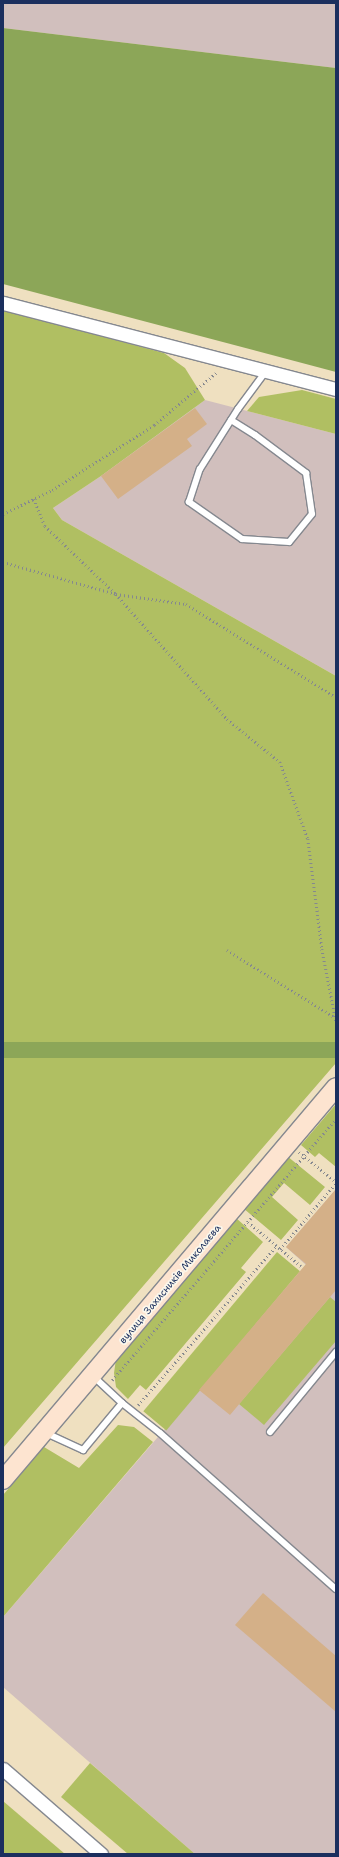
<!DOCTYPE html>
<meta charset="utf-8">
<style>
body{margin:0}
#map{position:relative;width:339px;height:1857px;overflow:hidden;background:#efe0c0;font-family:"Shantell Sans",sans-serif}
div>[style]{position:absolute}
.industrial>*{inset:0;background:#d1bfbd}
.green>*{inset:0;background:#b0bf62;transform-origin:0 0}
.forest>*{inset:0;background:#8ca658;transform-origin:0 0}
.building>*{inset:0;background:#d4b088}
.path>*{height:2.5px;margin-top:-1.25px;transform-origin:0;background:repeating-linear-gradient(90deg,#85888f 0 1px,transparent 0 4px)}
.roads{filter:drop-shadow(1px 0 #85888f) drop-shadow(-1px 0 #85888f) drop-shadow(0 1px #85888f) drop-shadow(0 -1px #85888f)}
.lane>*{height:6px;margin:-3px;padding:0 3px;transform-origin:3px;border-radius:3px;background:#fff}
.street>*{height:13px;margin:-6.5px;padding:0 6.5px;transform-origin:6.5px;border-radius:6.5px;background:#fff}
.secondary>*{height:18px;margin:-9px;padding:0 9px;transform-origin:9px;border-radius:9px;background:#fde4d0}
span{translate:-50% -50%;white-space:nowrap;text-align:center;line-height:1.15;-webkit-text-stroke:3.5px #fbf7ec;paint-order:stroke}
.street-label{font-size:10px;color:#1b2f5e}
.frame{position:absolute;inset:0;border:4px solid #1b2f5e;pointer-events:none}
</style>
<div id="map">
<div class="industrial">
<i style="clip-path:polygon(3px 3px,336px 3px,336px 68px,3px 28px)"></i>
<i style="clip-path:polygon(205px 400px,336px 434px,336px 676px,62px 520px,53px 508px,101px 476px)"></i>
<i style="clip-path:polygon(336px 1189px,336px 1854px,195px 1854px,3px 1687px,3px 1617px,306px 1265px,286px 1247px)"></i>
</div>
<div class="green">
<i style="clip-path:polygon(3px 310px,164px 353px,185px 368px,205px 400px,101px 476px,53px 508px,62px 520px,336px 676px,336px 1063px,3px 1448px)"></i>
<i style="clip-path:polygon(302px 390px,336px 399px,336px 434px,247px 411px,259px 397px)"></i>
<i style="clip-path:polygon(336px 1104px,336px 1167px,319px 1153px,315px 1157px,301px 1145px)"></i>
<i style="clip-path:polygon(287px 1156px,325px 1187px,310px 1205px,284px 1183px,272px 1197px,298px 1220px,281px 1240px,243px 1208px)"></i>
<i style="clip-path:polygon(236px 1218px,263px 1242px,241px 1268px,246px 1272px,146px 1390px,140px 1385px,128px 1399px,116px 1387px,114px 1373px,116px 1359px)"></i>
<i style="left:277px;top:1252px;width:30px;height:208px;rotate:40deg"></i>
<i style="clip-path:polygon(330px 1297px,336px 1302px,336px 1341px,264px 1425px,239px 1404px)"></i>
<i style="clip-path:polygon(118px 1425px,134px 1427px,153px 1442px,3px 1617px,3px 1495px,44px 1447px,79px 1468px)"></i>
<i style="clip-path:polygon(90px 1763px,195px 1854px,128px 1854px,61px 1797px)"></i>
<i style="clip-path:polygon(3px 1801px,65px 1854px,3px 1854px)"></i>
</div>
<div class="forest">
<i style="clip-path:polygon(3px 28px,336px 68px,336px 372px,3px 284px)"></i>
<i style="left:336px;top:1042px;width:16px;height:508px;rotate:90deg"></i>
</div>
<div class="building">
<i style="clip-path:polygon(195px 408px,207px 424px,187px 439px,192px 446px,118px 499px,101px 476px)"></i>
<i style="clip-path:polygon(336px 1189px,336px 1290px,230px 1415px,199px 1390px,306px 1264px,286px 1247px)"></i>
<i style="clip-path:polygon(263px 1593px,336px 1656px,336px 1712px,235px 1625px)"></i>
</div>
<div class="path">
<i style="left:34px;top:499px;width:29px;rotate:68deg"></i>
<i style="left:45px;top:526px;width:98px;rotate:43.8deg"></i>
<i style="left:116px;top:594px;width:167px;rotate:48.4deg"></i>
<i style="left:227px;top:719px;width:68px;rotate:39.1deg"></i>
<i style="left:280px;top:762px;width:82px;rotate:70deg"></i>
<i style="left:308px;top:839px;width:111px;rotate:82.7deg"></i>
<i style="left:322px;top:949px;width:73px;rotate:79deg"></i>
<i style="left:3px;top:514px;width:55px;rotate:-26.1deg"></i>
<i style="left:52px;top:490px;width:121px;rotate:-32.5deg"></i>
<i style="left:154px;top:425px;width:82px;rotate:-40.1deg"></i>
<i style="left:3px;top:562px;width:117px;rotate:15.8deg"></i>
<i style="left:116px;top:594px;width:71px;rotate:8.1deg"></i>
<i style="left:186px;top:604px;width:176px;rotate:31.8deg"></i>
<i style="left:227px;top:950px;width:128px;rotate:32deg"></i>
<i style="left:299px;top:1152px;width:48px;rotate:39deg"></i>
<i style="left:248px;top:1222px;width:69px;rotate:39.7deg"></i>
<i style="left:280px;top:1249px;width:87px;rotate:-49.7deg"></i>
<i style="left:112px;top:1380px;width:344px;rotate:-49.4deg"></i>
<i style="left:138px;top:1405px;width:211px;rotate:-49deg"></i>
</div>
<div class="roads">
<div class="lane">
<i style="left:231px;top:420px;width:28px;rotate:32deg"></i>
<i style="left:255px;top:435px;width:64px;rotate:36.7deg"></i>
<i style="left:306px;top:473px;width:41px;rotate:81.7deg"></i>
<i style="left:312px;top:514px;width:36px;rotate:129deg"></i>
<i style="left:289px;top:542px;width:47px;rotate:-176.3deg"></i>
<i style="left:242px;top:539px;width:65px;rotate:-145.1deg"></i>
<i style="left:189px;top:502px;width:35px;rotate:-72deg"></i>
<i style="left:200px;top:469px;width:71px;rotate:-57.7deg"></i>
<i style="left:238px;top:409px;width:47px;rotate:-53.6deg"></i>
<i style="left:122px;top:1403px;width:48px;rotate:38.3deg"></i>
<i style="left:160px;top:1433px;width:235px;rotate:41.6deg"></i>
<i style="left:270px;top:1432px;width:104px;rotate:-50.5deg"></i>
<i style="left:46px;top:1433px;width:41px;rotate:24.7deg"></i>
<i style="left:83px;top:1450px;width:61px;rotate:-50.3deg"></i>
<i style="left:122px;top:1403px;width:40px;rotate:-137deg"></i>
</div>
<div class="street">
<i style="left:3px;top:303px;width:344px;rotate:14.5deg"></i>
<i style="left:3px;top:1769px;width:130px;rotate:40.9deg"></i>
</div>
<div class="secondary">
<i style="left:3px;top:1480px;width:515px;rotate:-49.72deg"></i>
</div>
</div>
<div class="street-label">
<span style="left:170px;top:1284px;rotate:-50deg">вулиця Захисників Миколаєва</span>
</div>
<div class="frame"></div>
</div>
